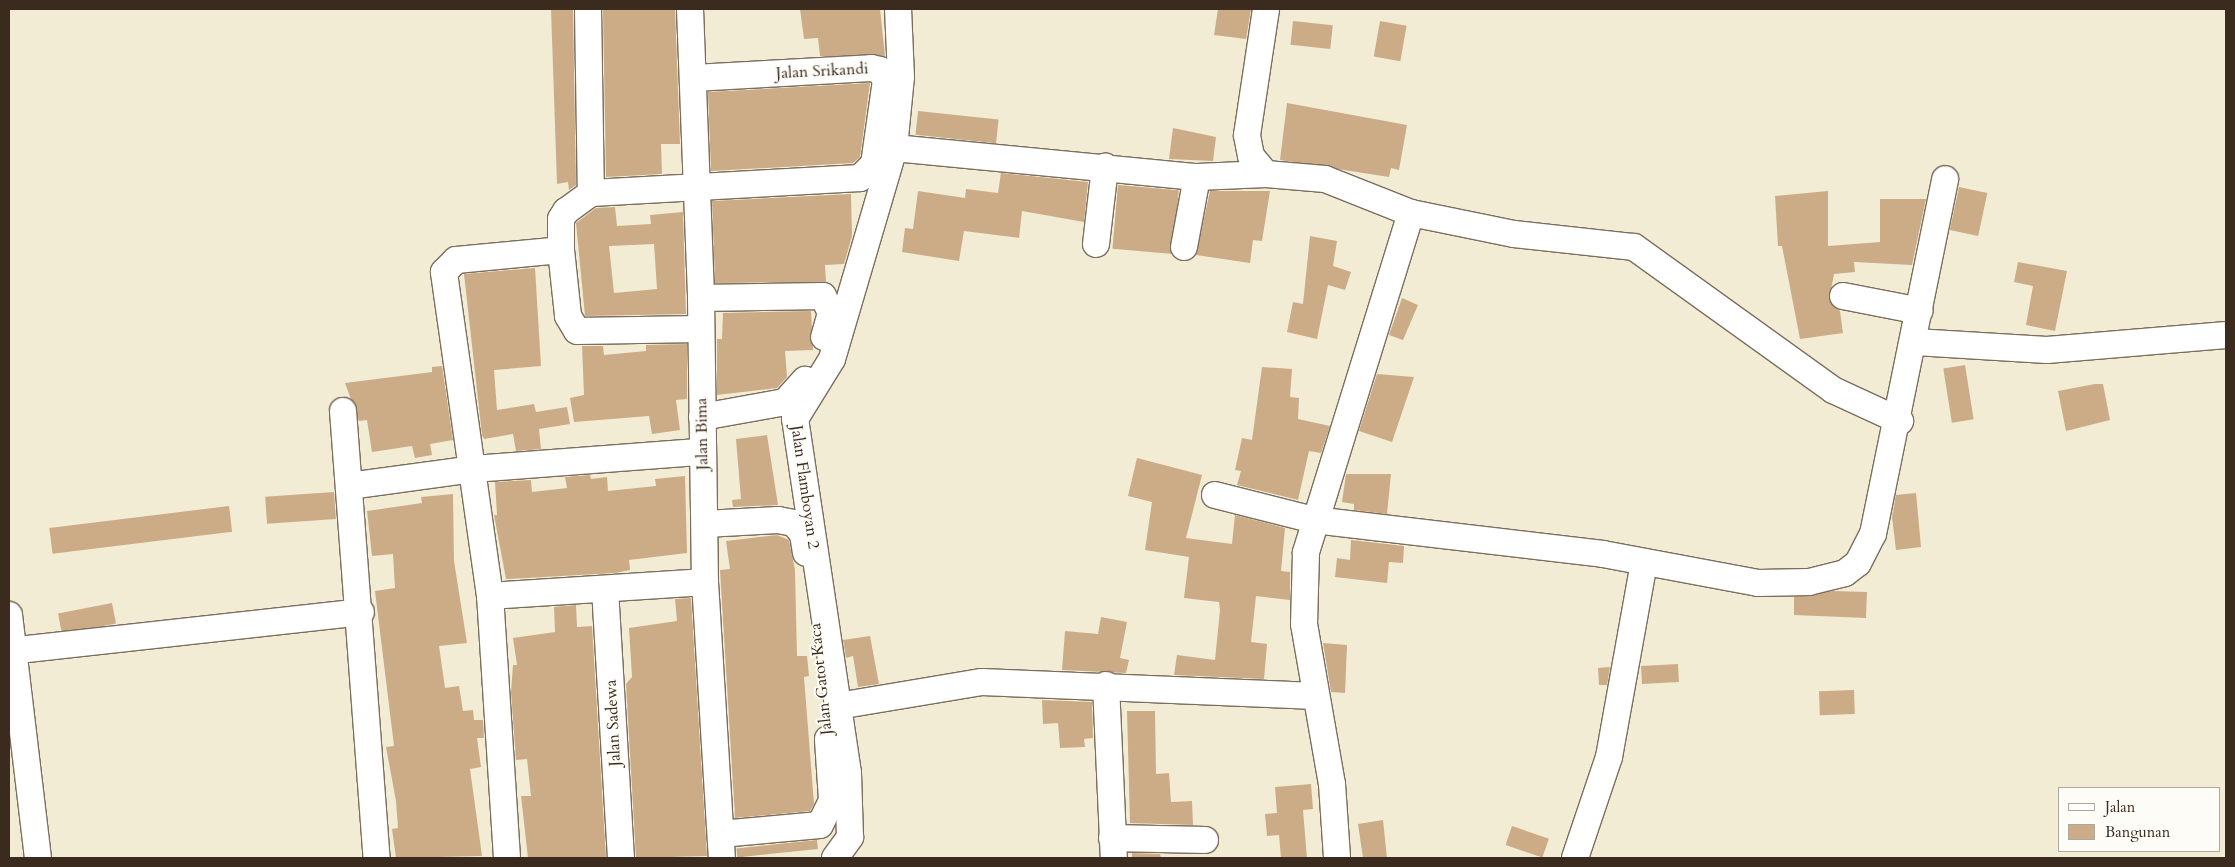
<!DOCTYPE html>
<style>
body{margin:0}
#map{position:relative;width:2235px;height:867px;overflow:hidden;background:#f2ecd5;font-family:Cardo,serif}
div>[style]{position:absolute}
.building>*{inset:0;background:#cbac87;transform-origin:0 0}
.roads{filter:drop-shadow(1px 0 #7b6e5e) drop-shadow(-1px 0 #7b6e5e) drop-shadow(0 1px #7b6e5e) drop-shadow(0 -1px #7b6e5e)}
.street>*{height:26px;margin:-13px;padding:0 13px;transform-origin:13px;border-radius:13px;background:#fff}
span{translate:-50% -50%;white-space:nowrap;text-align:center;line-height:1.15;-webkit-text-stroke:4px #fdfcf7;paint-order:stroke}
.street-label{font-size:16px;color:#3b2a1e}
.frame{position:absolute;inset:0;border:10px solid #3b2a1e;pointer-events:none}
.legend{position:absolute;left:2058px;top:787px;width:162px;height:65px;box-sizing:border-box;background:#fdfcf7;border:1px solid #afa8a0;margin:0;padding:6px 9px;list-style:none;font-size:15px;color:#3b2a1e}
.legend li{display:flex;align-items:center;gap:10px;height:25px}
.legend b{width:25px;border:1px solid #afa8a0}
</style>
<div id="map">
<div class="building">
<i style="clip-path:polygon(551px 9px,573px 9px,576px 185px,569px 190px,568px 182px,557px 184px)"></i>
<i style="clip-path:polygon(603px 9px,675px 9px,680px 144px,661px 144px,662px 174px,606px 177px)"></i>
<i style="clip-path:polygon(800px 9px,880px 9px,885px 56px,820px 56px,818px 38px,804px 39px)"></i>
<i style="clip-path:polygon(1218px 9px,1251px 9px,1246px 39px,1214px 35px)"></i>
<i style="left:1293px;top:21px;width:40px;height:24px;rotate:6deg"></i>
<i style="left:1380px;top:21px;width:27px;height:36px;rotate:10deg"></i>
<i style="clip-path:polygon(870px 83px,860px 157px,853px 163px,711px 171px,708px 92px)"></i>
<i style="clip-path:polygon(1287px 103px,1407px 125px,1399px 170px,1391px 168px,1389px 177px,1280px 160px)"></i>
<i style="left:918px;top:111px;width:81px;height:24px;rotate:6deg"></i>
<i style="clip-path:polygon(1173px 128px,1216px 137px,1213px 161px,1169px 159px)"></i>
<i style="clip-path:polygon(1001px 173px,1088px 182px,1084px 222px,1022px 211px,1019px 238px,964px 231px,959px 261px,902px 252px,905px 228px,913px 229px,918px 191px,965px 198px,966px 189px,998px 193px)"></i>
<i style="left:1118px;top:185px;width:61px;height:64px;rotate:5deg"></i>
<i style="left:1959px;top:187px;width:29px;height:44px;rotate:12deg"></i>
<i style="clip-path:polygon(1210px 191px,1270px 191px,1262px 241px,1253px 240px,1250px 263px,1196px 255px)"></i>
<i style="clip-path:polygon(1828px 191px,1828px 246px,1880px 242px,1880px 199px,1926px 199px,1912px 265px,1854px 262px,1855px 272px,1834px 274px,1829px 300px,1840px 311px,1843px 333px,1800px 339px,1782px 246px,1778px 246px,1775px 196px)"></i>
<i style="clip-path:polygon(851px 194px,852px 236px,844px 264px,825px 265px,826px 282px,715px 283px,712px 201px)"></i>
<i style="clip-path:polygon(evenodd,615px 207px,617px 226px,651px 224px,650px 215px,683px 212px,686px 314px,585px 316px,576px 223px,596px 208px,615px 207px,654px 244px,657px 289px,614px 293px,609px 246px,654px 244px)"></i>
<i style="clip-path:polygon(1310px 236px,1337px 241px,1333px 266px,1351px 272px,1345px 290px,1328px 285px,1317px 339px,1287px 332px,1293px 302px,1303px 304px)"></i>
<i style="clip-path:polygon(2018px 262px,2067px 271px,2055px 331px,2026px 325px,2033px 286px,2014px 282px)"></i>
<i style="clip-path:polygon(535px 268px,541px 366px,494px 370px,497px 410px,534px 404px,536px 412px,567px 407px,570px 424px,539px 429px,541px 449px,516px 451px,513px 434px,484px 439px,482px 435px,464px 274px)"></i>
<i style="clip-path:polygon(1402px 298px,1418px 305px,1403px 340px,1389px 335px)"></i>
<i style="clip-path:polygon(811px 311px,813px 350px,785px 351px,787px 377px,777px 388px,717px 395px,717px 339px,722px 339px,723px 313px)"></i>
<i style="clip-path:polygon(687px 344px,687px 399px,676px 400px,680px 430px,652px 434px,649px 416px,574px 422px,570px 398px,584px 395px,582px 346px,603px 346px,604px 355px,646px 351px,646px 345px)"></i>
<i style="left:1965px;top:365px;width:55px;height:22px;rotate:81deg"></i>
<i style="clip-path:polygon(442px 366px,453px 440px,430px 444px,432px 455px,415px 458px,412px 446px,372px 452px,367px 420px,359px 421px,345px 383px,432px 372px,432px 367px)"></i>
<i style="clip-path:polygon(1262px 367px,1292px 369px,1290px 397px,1299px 398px,1298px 419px,1330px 426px,1321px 453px,1309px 451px,1298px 500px,1237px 485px,1241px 471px,1235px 470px,1242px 438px,1252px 440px)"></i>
<i style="clip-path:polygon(1377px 374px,1414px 377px,1392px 442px,1359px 431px)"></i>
<i style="clip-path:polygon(2095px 384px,2103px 384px,2110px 420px,2066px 431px,2058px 391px)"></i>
<i style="clip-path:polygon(767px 435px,778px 505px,733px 507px,732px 500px,741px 499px,736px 439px)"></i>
<i style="clip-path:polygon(1137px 458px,1202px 475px,1186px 538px,1232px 544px,1235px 515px,1285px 528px,1281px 571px,1290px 572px,1290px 600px,1256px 596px,1251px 642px,1267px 644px,1264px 679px,1174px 675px,1177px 655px,1215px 660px,1220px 610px,1219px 602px,1184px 598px,1189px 557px,1145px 550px,1152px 502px,1128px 496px)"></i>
<i style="clip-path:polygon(1346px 474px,1391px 474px,1387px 514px,1354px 510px,1354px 504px,1342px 502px)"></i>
<i style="clip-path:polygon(590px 475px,591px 479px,607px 477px,608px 491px,656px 486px,655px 479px,685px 476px,687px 553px,629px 560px,630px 570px,615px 573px,506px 579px,494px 515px,497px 515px,495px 482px,531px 480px,532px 492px,567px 488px,565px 477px)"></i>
<i style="left:334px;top:492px;width:27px;height:69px;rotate:86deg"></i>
<i style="clip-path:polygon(1916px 493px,1921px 547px,1896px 550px,1892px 517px,1896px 495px)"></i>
<i style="clip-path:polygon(453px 494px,454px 561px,467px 643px,439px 646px,445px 688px,459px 686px,463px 711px,473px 710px,474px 720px,483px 720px,484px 738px,477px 738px,481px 767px,470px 769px,482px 856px,396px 858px,392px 829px,398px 828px,396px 801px,386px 747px,394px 746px,375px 591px,395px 588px,393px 554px,372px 556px,367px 511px,422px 503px,421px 497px)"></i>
<i style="left:229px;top:506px;width:26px;height:181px;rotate:83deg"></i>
<i style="clip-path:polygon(777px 535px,789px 540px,795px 570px,797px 656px,807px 656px,809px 676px,804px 677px,814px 804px,810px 811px,735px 818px,720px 570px,730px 569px,726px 541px)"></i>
<i style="clip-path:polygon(1351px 540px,1404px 546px,1403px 563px,1389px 562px,1387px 583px,1335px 577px,1337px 558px,1350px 560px)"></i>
<i style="clip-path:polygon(1833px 591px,1867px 592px,1866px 618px,1794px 615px,1794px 597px)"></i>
<i style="clip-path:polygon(691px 598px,707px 856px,636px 858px,626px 684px,632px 677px,629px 628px,677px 621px,675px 599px)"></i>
<i style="left:112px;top:603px;width:21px;height:55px;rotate:79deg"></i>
<i style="clip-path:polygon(576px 605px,577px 627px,592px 626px,606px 858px,528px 858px,521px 796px,531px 796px,527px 759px,516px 760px,511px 692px,513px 665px,517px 665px,513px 638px,555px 632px,554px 607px)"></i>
<i style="clip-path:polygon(1101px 617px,1127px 622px,1120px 658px,1129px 660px,1126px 673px,1062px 670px,1065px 631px,1098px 634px)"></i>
<i style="clip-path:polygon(870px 636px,879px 684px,858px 687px,853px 656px,846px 658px,843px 640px)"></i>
<i style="clip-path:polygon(1323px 643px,1347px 645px,1345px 693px,1331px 692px)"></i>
<i style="left:1678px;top:664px;width:18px;height:37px;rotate:87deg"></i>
<i style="clip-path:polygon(1610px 667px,1607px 685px,1599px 685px,1598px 668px)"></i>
<i style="left:1854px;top:690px;width:24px;height:35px;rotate:88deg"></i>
<i style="clip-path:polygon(1042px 700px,1092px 702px,1093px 738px,1084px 739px,1085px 747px,1060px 748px,1058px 723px,1043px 724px)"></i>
<i style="clip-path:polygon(1127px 711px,1155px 711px,1156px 774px,1169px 773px,1171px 802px,1192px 801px,1193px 825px,1130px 823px)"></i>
<i style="clip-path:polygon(1311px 784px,1313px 809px,1303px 810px,1307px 858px,1281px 858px,1279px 835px,1267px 836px,1265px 814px,1277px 813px,1275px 787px)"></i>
<i style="clip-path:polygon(1383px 820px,1387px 858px,1363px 858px,1358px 824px)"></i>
<i style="left:1512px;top:826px;width:39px;height:20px;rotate:19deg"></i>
<i style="left:817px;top:840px;width:9px;height:81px;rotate:84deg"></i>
<i style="clip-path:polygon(1132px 853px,1160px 854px,1161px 858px,1132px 858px)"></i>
</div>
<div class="roads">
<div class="street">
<i style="left:588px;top:9px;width:184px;rotate:89.1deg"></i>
<i style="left:690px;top:9px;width:289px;rotate:87.8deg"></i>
<i style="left:701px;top:298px;width:284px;rotate:89.2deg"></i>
<i style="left:705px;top:582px;width:277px;rotate:86.5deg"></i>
<i style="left:694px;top:78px;width:177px;rotate:-3.2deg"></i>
<i style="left:871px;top:68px;width:9px;rotate:13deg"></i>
<i style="left:880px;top:70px;width:12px;rotate:59deg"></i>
<i style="left:886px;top:80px;width:85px;rotate:98.1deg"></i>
<i style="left:874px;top:164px;width:20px;rotate:135deg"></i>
<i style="left:860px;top:178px;width:269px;rotate:176.8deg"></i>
<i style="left:591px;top:193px;width:31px;rotate:144deg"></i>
<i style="left:566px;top:211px;width:9px;rotate:122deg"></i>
<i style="left:561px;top:219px;width:31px;rotate:90deg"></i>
<i style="left:561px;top:250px;width:66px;rotate:83.9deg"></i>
<i style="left:568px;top:316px;width:17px;rotate:59deg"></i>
<i style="left:577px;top:331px;width:123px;rotate:-0.9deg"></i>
<i style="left:894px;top:148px;width:304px;rotate:5.5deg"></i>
<i style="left:1197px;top:177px;width:69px;rotate:-2.5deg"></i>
<i style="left:1266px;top:174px;width:59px;rotate:4.8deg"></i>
<i style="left:1325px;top:179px;width:92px;rotate:21.6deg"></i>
<i style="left:1411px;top:213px;width:356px;rotate:107.2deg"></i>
<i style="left:1306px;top:553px;width:71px;rotate:91.6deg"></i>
<i style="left:1304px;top:624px;width:162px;rotate:80.1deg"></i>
<i style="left:1332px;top:784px;width:74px;rotate:86.1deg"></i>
<i style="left:1266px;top:174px;width:23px;rotate:-130deg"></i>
<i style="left:1251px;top:156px;width:21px;rotate:-101deg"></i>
<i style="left:1247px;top:135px;width:127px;rotate:-81.4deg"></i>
<i style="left:1411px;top:213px;width:105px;rotate:11.5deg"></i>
<i style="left:1514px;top:234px;width:121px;rotate:6.2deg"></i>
<i style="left:1634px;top:247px;width:245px;rotate:35.7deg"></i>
<i style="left:1833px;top:390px;width:74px;rotate:24.8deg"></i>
<i style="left:1096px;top:244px;width:78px;rotate:-83.3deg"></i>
<i style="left:1184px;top:247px;width:71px;rotate:-79.5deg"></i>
<i style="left:1843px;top:296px;width:78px;rotate:11deg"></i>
<i style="left:701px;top:298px;width:122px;rotate:-0.9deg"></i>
<i style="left:823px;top:296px;width:19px;rotate:65deg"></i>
<i style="left:831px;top:313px;width:25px;rotate:106deg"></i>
<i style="left:1915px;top:342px;width:132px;rotate:3.5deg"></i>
<i style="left:2047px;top:350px;width:180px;rotate:-4.8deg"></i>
<i style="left:343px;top:411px;width:448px;rotate:85.7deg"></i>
<i style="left:702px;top:417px;width:84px;rotate:-10.2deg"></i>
<i style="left:785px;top:402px;width:30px;rotate:-48deg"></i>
<i style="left:349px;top:486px;width:125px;rotate:-7.8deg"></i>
<i style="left:473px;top:469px;width:229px;rotate:-4.3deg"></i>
<i style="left:1215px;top:495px;width:102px;rotate:14.2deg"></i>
<i style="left:1314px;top:520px;width:291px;rotate:6.7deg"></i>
<i style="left:1603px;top:554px;width:158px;rotate:10.6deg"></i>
<i style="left:1758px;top:583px;width:51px;rotate:-1.1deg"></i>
<i style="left:1809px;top:582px;width:37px;rotate:-14deg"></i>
<i style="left:1845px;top:573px;width:16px;rotate:-38deg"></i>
<i style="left:1858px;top:563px;width:33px;rotate:-63deg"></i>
<i style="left:1873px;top:534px;width:362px;rotate:-78.5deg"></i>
<i style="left:705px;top:524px;width:73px;rotate:-3.1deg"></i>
<i style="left:778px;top:520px;width:16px;rotate:11deg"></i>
<i style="left:794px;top:523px;width:14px;rotate:51deg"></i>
<i style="left:803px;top:534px;width:19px;rotate:81deg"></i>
<i style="left:605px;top:589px;width:269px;rotate:86.6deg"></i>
<i style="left:490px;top:596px;width:215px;rotate:-3.7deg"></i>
<i style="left:9px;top:615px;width:245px;rotate:83.2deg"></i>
<i style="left:9px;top:651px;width:354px;rotate:-6.3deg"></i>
<i style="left:1106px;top:685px;width:173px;rotate:87.4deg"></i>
<i style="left:838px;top:706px;width:146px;rotate:-9.5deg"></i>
<i style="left:982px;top:682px;width:334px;rotate:2.4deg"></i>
<i style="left:721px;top:834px;width:99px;rotate:-5.2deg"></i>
<i style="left:820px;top:825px;width:28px;rotate:-64deg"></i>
<i style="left:832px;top:800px;width:61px;rotate:-93.8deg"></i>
<i style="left:1112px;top:838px;width:93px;rotate:1.2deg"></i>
<i style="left:507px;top:858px;width:263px;rotate:-93.7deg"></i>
<i style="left:490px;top:596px;width:327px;rotate:-98.1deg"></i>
<i style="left:444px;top:272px;width:17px;rotate:-45deg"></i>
<i style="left:456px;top:260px;width:105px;rotate:-5.4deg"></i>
<i style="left:835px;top:858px;width:26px;rotate:-54deg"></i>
<i style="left:850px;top:837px;width:64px;rotate:-91.8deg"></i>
<i style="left:848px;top:773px;width:358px;rotate:-98.5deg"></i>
<i style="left:795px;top:419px;width:70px;rotate:-58.3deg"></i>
<i style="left:832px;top:359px;width:220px;rotate:-73.6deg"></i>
<i style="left:894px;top:148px;width:71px;rotate:-84.4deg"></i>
<i style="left:901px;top:77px;width:68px;rotate:-92.5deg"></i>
<i style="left:1575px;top:858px;width:107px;rotate:-71.4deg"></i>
<i style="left:1609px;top:757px;width:198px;rotate:-79.8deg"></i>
</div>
</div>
<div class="street-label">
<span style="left:822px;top:71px;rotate:-3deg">Jalan Srikandi</span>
<span style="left:702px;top:434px;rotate:-91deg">Jalan Bima</span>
<span style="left:805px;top:487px;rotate:82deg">Jalan Flamboyan 2</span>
<span style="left:821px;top:679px;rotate:-96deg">Jalan Gatot Kaca</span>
<span style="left:613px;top:723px;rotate:-93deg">Jalan Sadewa</span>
</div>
<div class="frame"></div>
<ul class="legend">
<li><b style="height:6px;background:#fff"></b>Jalan</li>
<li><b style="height:14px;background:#cbac87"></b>Bangunan</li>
</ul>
</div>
